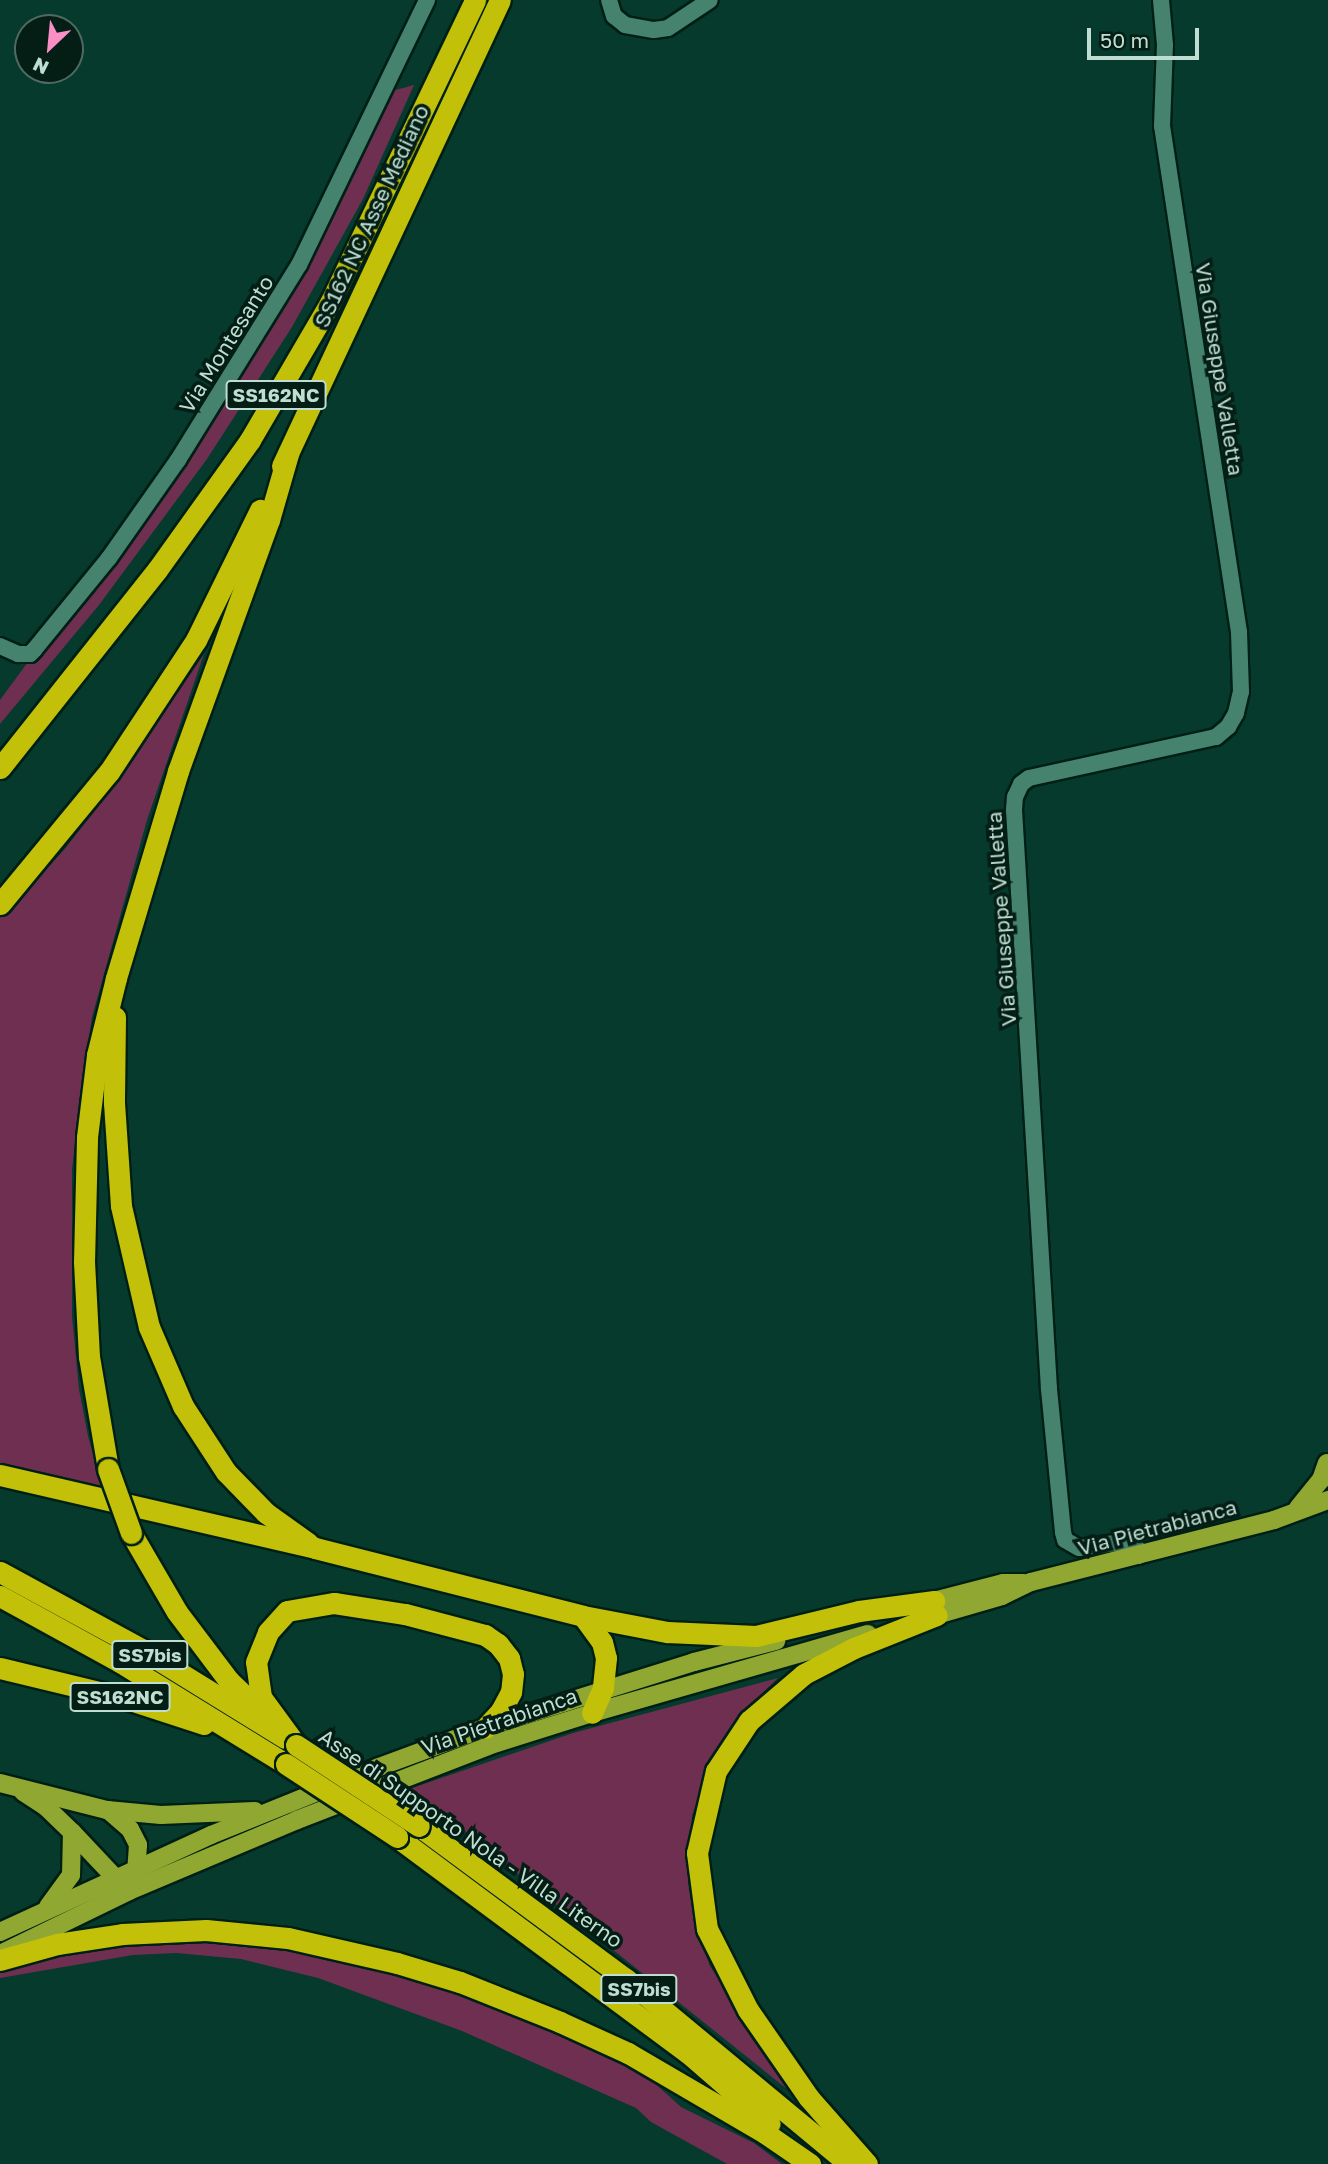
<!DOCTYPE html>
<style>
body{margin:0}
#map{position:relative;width:1328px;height:2164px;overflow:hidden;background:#063a2c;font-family:"Golos Text",sans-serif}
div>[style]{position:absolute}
.green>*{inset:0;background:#6e2f51}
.roads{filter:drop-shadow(2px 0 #001f15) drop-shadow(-2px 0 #001f15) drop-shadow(0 2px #001f15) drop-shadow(0 -2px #001f15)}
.minor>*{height:16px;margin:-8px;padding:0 8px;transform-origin:8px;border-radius:8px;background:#46836e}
.major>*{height:18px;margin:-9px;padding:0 9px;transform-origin:9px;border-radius:9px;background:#90a831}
.highway>*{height:21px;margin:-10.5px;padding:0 10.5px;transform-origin:10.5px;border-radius:10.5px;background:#c2c008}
.bridges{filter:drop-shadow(2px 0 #001f15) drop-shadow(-2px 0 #001f15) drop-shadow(0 2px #001f15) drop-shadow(0 -2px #001f15)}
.highway-bridge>*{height:21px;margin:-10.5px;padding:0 10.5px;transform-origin:10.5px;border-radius:10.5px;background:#c2c008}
span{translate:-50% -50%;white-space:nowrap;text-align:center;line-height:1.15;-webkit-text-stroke:7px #041e16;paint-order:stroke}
.shield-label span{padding:2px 5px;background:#041e16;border:2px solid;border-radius:5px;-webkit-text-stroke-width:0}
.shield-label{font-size:19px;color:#bfded1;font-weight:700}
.street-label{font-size:21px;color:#bfded1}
.north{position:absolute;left:14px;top:14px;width:70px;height:70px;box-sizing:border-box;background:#041e16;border:2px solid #4f6b61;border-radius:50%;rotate:206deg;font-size:19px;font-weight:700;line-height:28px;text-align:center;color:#bfded1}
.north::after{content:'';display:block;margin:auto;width:24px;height:32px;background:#fa8fc6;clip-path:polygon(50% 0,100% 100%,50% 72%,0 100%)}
.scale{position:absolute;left:1087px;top:28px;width:112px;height:32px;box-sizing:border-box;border:4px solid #bfded1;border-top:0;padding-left:9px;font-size:21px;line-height:24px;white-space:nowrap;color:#bfded1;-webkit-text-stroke:5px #041e16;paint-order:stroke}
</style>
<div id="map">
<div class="green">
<i style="clip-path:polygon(414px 85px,363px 199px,292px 327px,207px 459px,99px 605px,0 724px,0 700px,228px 390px,388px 92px)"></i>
<i style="clip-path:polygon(204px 654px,147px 820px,92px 1017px,82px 1085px,72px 1169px,72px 1316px,79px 1389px,88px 1436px,103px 1491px,0 1466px,0 918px,64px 850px,112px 788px)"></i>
<i style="clip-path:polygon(778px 1678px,744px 1711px,707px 1771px,692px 1816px,688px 1883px,695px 1925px,710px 1966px,797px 2097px,456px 1824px,449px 1823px,403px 1791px,573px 1733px)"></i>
<i style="clip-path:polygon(180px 1941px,281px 1948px,370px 1966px,484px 2001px,579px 2041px,649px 2078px,681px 2107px,754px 2143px,782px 2164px,727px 2164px,651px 2122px,636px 2108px,462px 2031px,318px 1978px,241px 1959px,176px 1953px,133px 1955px,0 1978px,0 1970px,60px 1956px,128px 1943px)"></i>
</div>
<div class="roads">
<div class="minor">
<i style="left:609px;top:0;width:17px;rotate:73deg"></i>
<i style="left:614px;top:16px;width:14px;rotate:39deg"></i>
<i style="left:625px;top:25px;width:29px;rotate:10deg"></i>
<i style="left:654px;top:30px;width:14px;rotate:-8deg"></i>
<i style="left:668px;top:28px;width:50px;rotate:-33.7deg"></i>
<i style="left:0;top:646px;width:20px;rotate:24deg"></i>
<i style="left:18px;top:654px;width:12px"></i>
<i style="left:30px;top:654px;width:6px;rotate:-45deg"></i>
<i style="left:34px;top:650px;width:119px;rotate:-50.8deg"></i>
<i style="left:109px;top:558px;width:120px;rotate:-54.9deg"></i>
<i style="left:178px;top:460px;width:229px;rotate:-58.2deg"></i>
<i style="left:299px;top:265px;width:294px;rotate:-64.2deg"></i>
<i style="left:1139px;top:1556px;width:8px;rotate:-104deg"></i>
<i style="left:1137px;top:1548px;width:11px;rotate:-139deg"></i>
<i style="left:1129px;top:1541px;width:50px;rotate:172deg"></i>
<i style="left:1079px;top:1548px;width:16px;rotate:-150deg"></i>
<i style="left:1065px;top:1540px;width:8px;rotate:-104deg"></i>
<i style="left:1063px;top:1532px;width:144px;rotate:-95.6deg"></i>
<i style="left:1049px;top:1389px;width:580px;rotate:-93.46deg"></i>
<i style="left:1014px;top:810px;width:13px;rotate:-86deg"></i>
<i style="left:1015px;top:797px;width:14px;rotate:-65deg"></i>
<i style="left:1021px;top:784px;width:10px;rotate:-37deg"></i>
<i style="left:1029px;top:778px;width:191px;rotate:-12.4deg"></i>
<i style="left:1216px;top:737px;width:16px;rotate:-40deg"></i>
<i style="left:1228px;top:727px;width:16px;rotate:-60deg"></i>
<i style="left:1236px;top:713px;width:22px;rotate:-77deg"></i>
<i style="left:1241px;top:692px;width:60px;rotate:-91.9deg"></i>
<i style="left:1239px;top:632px;width:512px;rotate:-98.65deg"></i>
<i style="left:1162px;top:126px;width:81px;rotate:-87.9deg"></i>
<i style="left:1165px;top:45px;width:45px;rotate:-95.1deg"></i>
</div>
<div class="major">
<i style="left:1298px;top:1508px;width:36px;rotate:-51deg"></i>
<i style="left:1321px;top:1480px;width:18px;rotate:-71deg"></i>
<i style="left:922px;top:1604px;width:84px;rotate:-14.5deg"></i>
<i style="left:1003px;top:1583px;width:21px"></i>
<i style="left:926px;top:1618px;width:79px;rotate:-16.1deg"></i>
<i style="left:1002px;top:1596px;width:32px;rotate:-26deg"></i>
<i style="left:1031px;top:1582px;width:251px;rotate:-14.3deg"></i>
<i style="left:1274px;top:1520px;width:58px;rotate:-20.3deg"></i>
<i style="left:0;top:1783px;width:110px;rotate:14.2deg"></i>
<i style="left:107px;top:1810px;width:54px;rotate:5.3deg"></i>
<i style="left:161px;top:1815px;width:94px;rotate:-2.4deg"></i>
<i style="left:23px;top:1792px;width:27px;rotate:33deg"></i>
<i style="left:46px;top:1807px;width:36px;rotate:44deg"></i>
<i style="left:72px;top:1832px;width:43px;rotate:91.3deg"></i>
<i style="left:71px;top:1875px;width:39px;rotate:126deg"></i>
<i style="left:108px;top:1810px;width:29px;rotate:41deg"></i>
<i style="left:130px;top:1829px;width:18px;rotate:63deg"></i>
<i style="left:138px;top:1845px;width:29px;rotate:94deg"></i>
<i style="left:72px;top:1832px;width:71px;rotate:46.7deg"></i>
<i style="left:0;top:1932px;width:232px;rotate:-24.7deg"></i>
<i style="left:211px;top:1835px;width:181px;rotate:-22deg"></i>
<i style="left:379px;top:1767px;width:118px;rotate:-20.3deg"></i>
<i style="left:490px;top:1726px;width:214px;rotate:-17.4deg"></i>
<i style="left:694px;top:1662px;width:85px;rotate:-14.4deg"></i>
<i style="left:0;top:1954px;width:144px;rotate:-26deg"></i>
<i style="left:129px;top:1891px;width:182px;rotate:-22.9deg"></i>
<i style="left:297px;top:1820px;width:214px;rotate:-21.1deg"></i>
<i style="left:497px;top:1743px;width:100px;rotate:-17.5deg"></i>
<i style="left:592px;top:1713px;width:287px;rotate:-16deg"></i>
</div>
<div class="highway">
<i style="left:282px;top:466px;width:514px;rotate:-64.93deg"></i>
<i style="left:0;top:768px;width:253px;rotate:-51.6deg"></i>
<i style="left:157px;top:570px;width:160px;rotate:-54.4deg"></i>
<i style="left:250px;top:440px;width:159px;rotate:-59.7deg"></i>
<i style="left:330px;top:303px;width:336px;rotate:-64.4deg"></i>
<i style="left:0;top:904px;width:171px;rotate:-50.5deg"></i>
<i style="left:109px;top:772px;width:158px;rotate:-56.6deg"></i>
<i style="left:196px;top:640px;width:145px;rotate:-63.8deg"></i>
<i style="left:115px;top:1017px;width:86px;rotate:90.7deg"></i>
<i style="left:114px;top:1103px;width:103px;rotate:86.1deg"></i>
<i style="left:121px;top:1206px;width:124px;rotate:77deg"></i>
<i style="left:149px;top:1327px;width:86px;rotate:66.7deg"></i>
<i style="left:183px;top:1406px;width:79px;rotate:56.9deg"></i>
<i style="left:226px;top:1472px;width:57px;rotate:45.7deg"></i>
<i style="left:266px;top:1513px;width:52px;rotate:35.5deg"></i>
<i style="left:108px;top:1469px;width:114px;rotate:-99.6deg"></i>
<i style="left:89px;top:1357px;width:95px;rotate:-93deg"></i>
<i style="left:84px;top:1262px;width:125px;rotate:-88.6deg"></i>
<i style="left:87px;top:1137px;width:83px;rotate:-83deg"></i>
<i style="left:97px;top:1055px;width:79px;rotate:-76.1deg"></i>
<i style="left:116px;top:978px;width:216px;rotate:-73.3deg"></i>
<i style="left:178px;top:771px;width:267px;rotate:-70.1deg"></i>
<i style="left:269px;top:520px;width:69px;rotate:-73.9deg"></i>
<i style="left:0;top:1475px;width:323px;rotate:13deg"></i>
<i style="left:315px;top:1548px;width:276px;rotate:14.2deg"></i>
<i style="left:583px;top:1616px;width:86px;rotate:10.8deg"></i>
<i style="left:667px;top:1632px;width:89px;rotate:2.6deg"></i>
<i style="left:756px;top:1636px;width:106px;rotate:-13.6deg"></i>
<i style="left:859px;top:1611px;width:76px;rotate:-7.6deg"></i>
<i style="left:131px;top:1533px;width:91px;rotate:59.8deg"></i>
<i style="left:177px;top:1612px;width:86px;rotate:53deg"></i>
<i style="left:229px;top:1681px;width:48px;rotate:43.3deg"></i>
<i style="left:0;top:1572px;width:161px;rotate:28.6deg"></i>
<i style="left:141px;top:1649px;width:169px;rotate:31.7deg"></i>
<i style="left:0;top:1596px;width:137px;rotate:28.8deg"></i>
<i style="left:120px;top:1662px;width:195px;rotate:31.6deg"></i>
<i style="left:583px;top:1616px;width:32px;rotate:54deg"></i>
<i style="left:602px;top:1642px;width:16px;rotate:76deg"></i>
<i style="left:606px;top:1658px;width:30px;rotate:96deg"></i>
<i style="left:603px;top:1688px;width:27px;rotate:114deg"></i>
<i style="left:0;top:1668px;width:128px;rotate:13.6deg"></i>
<i style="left:124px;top:1698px;width:84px;rotate:18deg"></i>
<i style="left:296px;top:1745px;width:59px;rotate:-126.1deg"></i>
<i style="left:261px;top:1697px;width:35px;rotate:-98deg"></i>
<i style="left:256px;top:1662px;width:32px;rotate:-68deg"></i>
<i style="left:268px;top:1632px;width:28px;rotate:-48deg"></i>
<i style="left:287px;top:1611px;width:48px;rotate:-9.7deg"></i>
<i style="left:334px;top:1603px;width:72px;rotate:8.8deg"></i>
<i style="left:405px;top:1614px;width:83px;rotate:14.7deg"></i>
<i style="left:485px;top:1635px;width:16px;rotate:35deg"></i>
<i style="left:498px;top:1644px;width:18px;rotate:52deg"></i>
<i style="left:509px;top:1658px;width:16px;rotate:76deg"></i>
<i style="left:513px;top:1674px;width:18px;rotate:96deg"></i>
<i style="left:511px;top:1692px;width:21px;rotate:118deg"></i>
<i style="left:501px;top:1711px;width:23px;rotate:133deg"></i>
<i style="left:419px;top:1826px;width:257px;rotate:36.5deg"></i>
<i style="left:626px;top:1979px;width:290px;rotate:39.7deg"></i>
<i style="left:397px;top:1837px;width:362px;rotate:36.6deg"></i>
<i style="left:688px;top:2053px;width:108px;rotate:40.9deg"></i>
<i style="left:0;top:1960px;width:59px;rotate:-15.7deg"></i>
<i style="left:57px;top:1944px;width:66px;rotate:-8.7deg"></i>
<i style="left:122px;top:1934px;width:84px;rotate:-2.7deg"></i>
<i style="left:206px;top:1930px;width:82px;rotate:5.6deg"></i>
<i style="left:288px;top:1938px;width:112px;rotate:12.9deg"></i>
<i style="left:397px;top:1963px;width:66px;rotate:16.8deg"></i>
<i style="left:460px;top:1982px;width:108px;rotate:21.8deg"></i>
<i style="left:560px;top:2022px;width:75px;rotate:24.5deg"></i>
<i style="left:628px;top:2053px;width:159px;rotate:30.3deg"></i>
<i style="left:765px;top:2133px;width:55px;rotate:34.6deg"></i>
<i style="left:867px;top:2164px;width:88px;rotate:-131.3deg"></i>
<i style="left:809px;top:2098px;width:107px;rotate:-124.7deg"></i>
<i style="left:748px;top:2010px;width:91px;rotate:-116.8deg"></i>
<i style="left:707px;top:1929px;width:77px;rotate:-97.5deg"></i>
<i style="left:697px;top:1853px;width:84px;rotate:-77deg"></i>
<i style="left:716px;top:1771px;width:60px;rotate:-56.6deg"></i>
<i style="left:749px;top:1721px;width:72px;rotate:-40.5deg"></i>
<i style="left:804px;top:1674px;width:56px;rotate:-27.5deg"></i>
<i style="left:854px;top:1648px;width:89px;rotate:-21.7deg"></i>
</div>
</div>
<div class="bridges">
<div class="highway-bridge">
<i style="left:108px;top:1469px;width:68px;rotate:70.2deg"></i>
<i style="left:296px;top:1745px;width:147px;rotate:33.4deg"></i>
<i style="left:286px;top:1764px;width:133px;rotate:33.3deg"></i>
</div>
</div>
<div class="shield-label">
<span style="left:276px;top:395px">SS162NC</span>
<span style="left:150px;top:1655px">SS7bis</span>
<span style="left:120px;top:1697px">SS162NC</span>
<span style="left:639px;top:1989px">SS7bis</span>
</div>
<div class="street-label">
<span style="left:371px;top:216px;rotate:-65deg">SS162 NC Asse Mediano</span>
<span style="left:226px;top:344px;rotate:-58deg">Via Montesanto</span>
<span style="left:1220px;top:369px;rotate:81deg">Via Giuseppe Valletta</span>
<span style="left:1001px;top:919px;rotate:-94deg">Via Giuseppe Valletta</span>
<span style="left:1157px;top:1527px;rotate:-15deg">Via Pietrabianca</span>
<span style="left:499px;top:1721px;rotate:-19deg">Via Pietrabianca</span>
<span style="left:471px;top:1838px;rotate:35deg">Asse di Supporto Nola - Villa Literno</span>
</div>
<div class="north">N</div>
<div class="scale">50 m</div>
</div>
